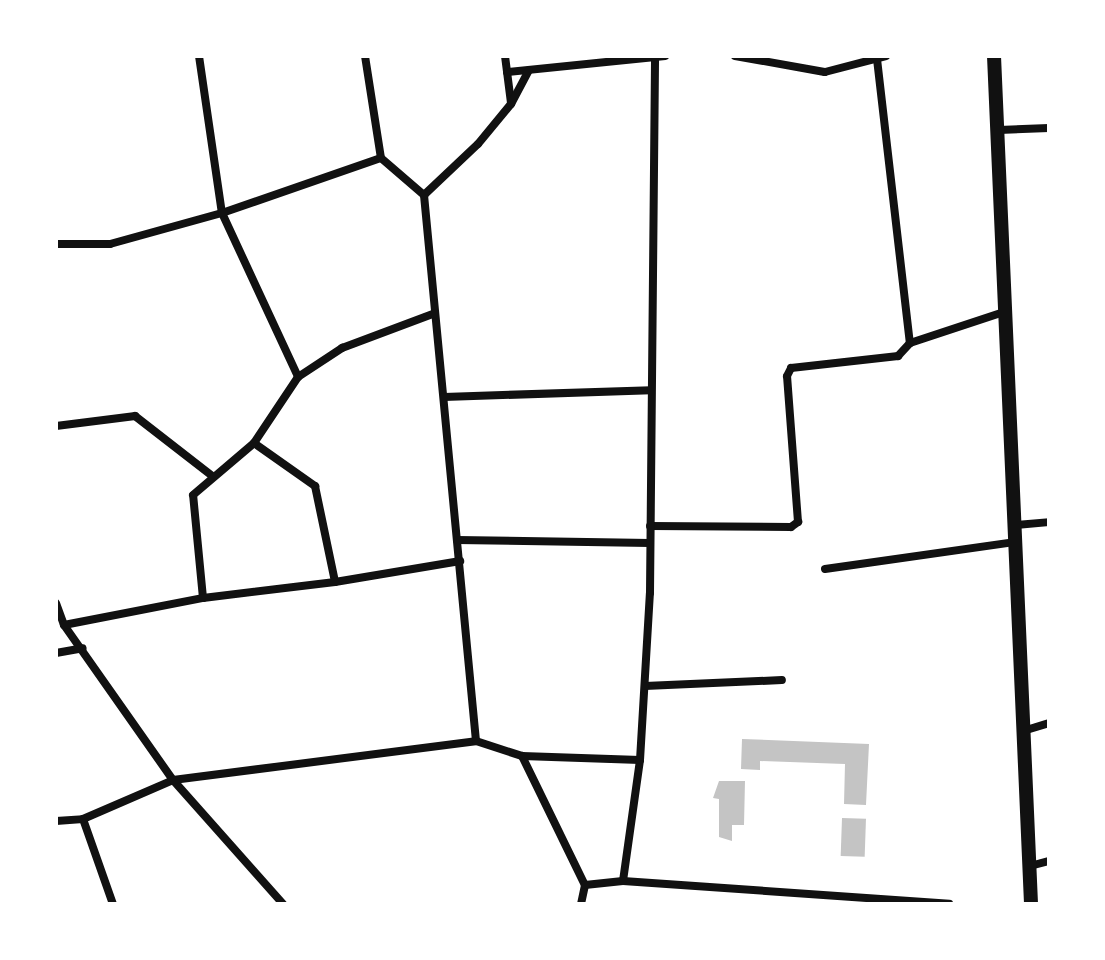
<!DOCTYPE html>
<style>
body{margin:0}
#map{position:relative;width:1105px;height:960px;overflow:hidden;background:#fff;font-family:Rubik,sans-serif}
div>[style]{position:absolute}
.building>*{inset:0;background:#c4c4c4;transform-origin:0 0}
.minor>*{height:8px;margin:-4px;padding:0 4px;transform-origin:4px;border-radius:4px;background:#111}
.tertiary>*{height:14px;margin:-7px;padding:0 7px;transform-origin:7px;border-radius:7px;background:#111}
span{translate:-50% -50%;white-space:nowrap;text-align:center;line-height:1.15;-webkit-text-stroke:6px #fff;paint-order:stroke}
.frame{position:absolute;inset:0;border:58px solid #fff;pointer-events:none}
</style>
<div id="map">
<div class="building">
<i style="clip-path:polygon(742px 739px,869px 744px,866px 805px,844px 804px,845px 764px,760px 761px,760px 770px,741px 769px)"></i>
<i style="clip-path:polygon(719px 781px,745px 781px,744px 825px,732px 825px,732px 841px,719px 837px,719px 799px,713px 798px)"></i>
<i style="left:842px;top:818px;width:24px;height:38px;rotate:2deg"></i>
</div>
<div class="minor">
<i style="left:199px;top:56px;width:159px;rotate:81.7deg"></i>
<i style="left:222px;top:213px;width:181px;rotate:65.1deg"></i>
<i style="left:365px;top:56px;width:103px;rotate:81.1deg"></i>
<i style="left:381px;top:158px;width:57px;rotate:40.7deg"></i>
<i style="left:424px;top:195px;width:548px;rotate:84.56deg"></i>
<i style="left:505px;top:56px;width:47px;rotate:82.7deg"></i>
<i style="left:735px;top:56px;width:91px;rotate:10.1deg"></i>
<i style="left:825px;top:72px;width:63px;rotate:-14.7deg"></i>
<i style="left:877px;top:59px;width:286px;rotate:83.4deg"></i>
<i style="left:507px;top:72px;width:159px;rotate:-5.8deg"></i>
<i style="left:999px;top:130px;width:50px;rotate:-2.3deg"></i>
<i style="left:424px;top:195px;width:74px;rotate:-43.4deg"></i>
<i style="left:478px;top:144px;width:52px;rotate:-50.5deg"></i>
<i style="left:511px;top:104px;width:38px;rotate:-62deg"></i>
<i style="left:56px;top:244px;width:54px"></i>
<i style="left:110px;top:244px;width:116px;rotate:-15.5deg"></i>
<i style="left:222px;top:213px;width:168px;rotate:-19.1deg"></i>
<i style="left:444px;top:397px;width:207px;rotate:-1.9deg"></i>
<i style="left:56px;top:426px;width:80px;rotate:-7.2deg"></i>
<i style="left:135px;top:416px;width:96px;rotate:37.8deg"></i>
<i style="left:254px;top:443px;width:75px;rotate:35.2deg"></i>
<i style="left:315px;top:486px;width:98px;rotate:78.2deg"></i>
<i style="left:335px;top:582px;width:127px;rotate:-9.5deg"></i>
<i style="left:1016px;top:525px;width:33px;rotate:-5deg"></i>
<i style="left:650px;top:526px;width:141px;rotate:0.4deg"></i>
<i style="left:791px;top:527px;width:9px;rotate:-36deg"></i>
<i style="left:798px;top:522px;width:146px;rotate:-94.3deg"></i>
<i style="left:787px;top:376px;width:9px;rotate:-63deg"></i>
<i style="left:791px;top:368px;width:108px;rotate:-6.4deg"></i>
<i style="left:898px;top:356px;width:18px;rotate:-47deg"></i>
<i style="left:910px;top:343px;width:102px;rotate:-18.3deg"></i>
<i style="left:457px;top:540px;width:193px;rotate:0.9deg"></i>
<i style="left:825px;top:569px;width:191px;rotate:-8.1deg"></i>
<i style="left:203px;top:598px;width:103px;rotate:-95.5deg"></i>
<i style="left:193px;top:495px;width:80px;rotate:-40.4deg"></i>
<i style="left:254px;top:443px;width:79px;rotate:-56.3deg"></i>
<i style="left:298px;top:377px;width:53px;rotate:-33.4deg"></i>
<i style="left:342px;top:348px;width:99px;rotate:-20.6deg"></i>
<i style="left:56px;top:603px;width:23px;rotate:70deg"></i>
<i style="left:64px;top:625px;width:189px;rotate:54.9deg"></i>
<i style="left:173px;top:780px;width:166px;rotate:48.4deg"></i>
<i style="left:64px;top:625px;width:142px;rotate:-11deg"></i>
<i style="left:203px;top:598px;width:133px;rotate:-6.9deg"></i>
<i style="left:56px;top:653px;width:27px;rotate:-10deg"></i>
<i style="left:645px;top:686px;width:137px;rotate:-2.5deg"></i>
<i style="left:1023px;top:731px;width:27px;rotate:-17deg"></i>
<i style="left:522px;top:756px;width:144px;rotate:64deg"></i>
<i style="left:83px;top:819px;width:90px;rotate:70.6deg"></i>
<i style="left:56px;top:821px;width:27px;rotate:-4deg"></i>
<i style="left:83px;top:819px;width:98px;rotate:-23.4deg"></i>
<i style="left:173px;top:780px;width:305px;rotate:-7.3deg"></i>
<i style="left:476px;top:741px;width:48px;rotate:18.1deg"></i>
<i style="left:522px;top:756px;width:118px;rotate:1.9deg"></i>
<i style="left:1030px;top:866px;width:20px;rotate:-15deg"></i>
<i style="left:623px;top:881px;width:327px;rotate:4deg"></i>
<i style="left:581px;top:904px;width:19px;rotate:-78deg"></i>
<i style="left:585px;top:885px;width:38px;rotate:-6deg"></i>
<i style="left:623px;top:881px;width:122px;rotate:-82deg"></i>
<i style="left:640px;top:760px;width:167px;rotate:-86.6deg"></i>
<i style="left:650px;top:593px;width:533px;rotate:-89.46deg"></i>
</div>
<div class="tertiary">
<i style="left:994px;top:56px;width:849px;rotate:87.5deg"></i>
</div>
<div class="frame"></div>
</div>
